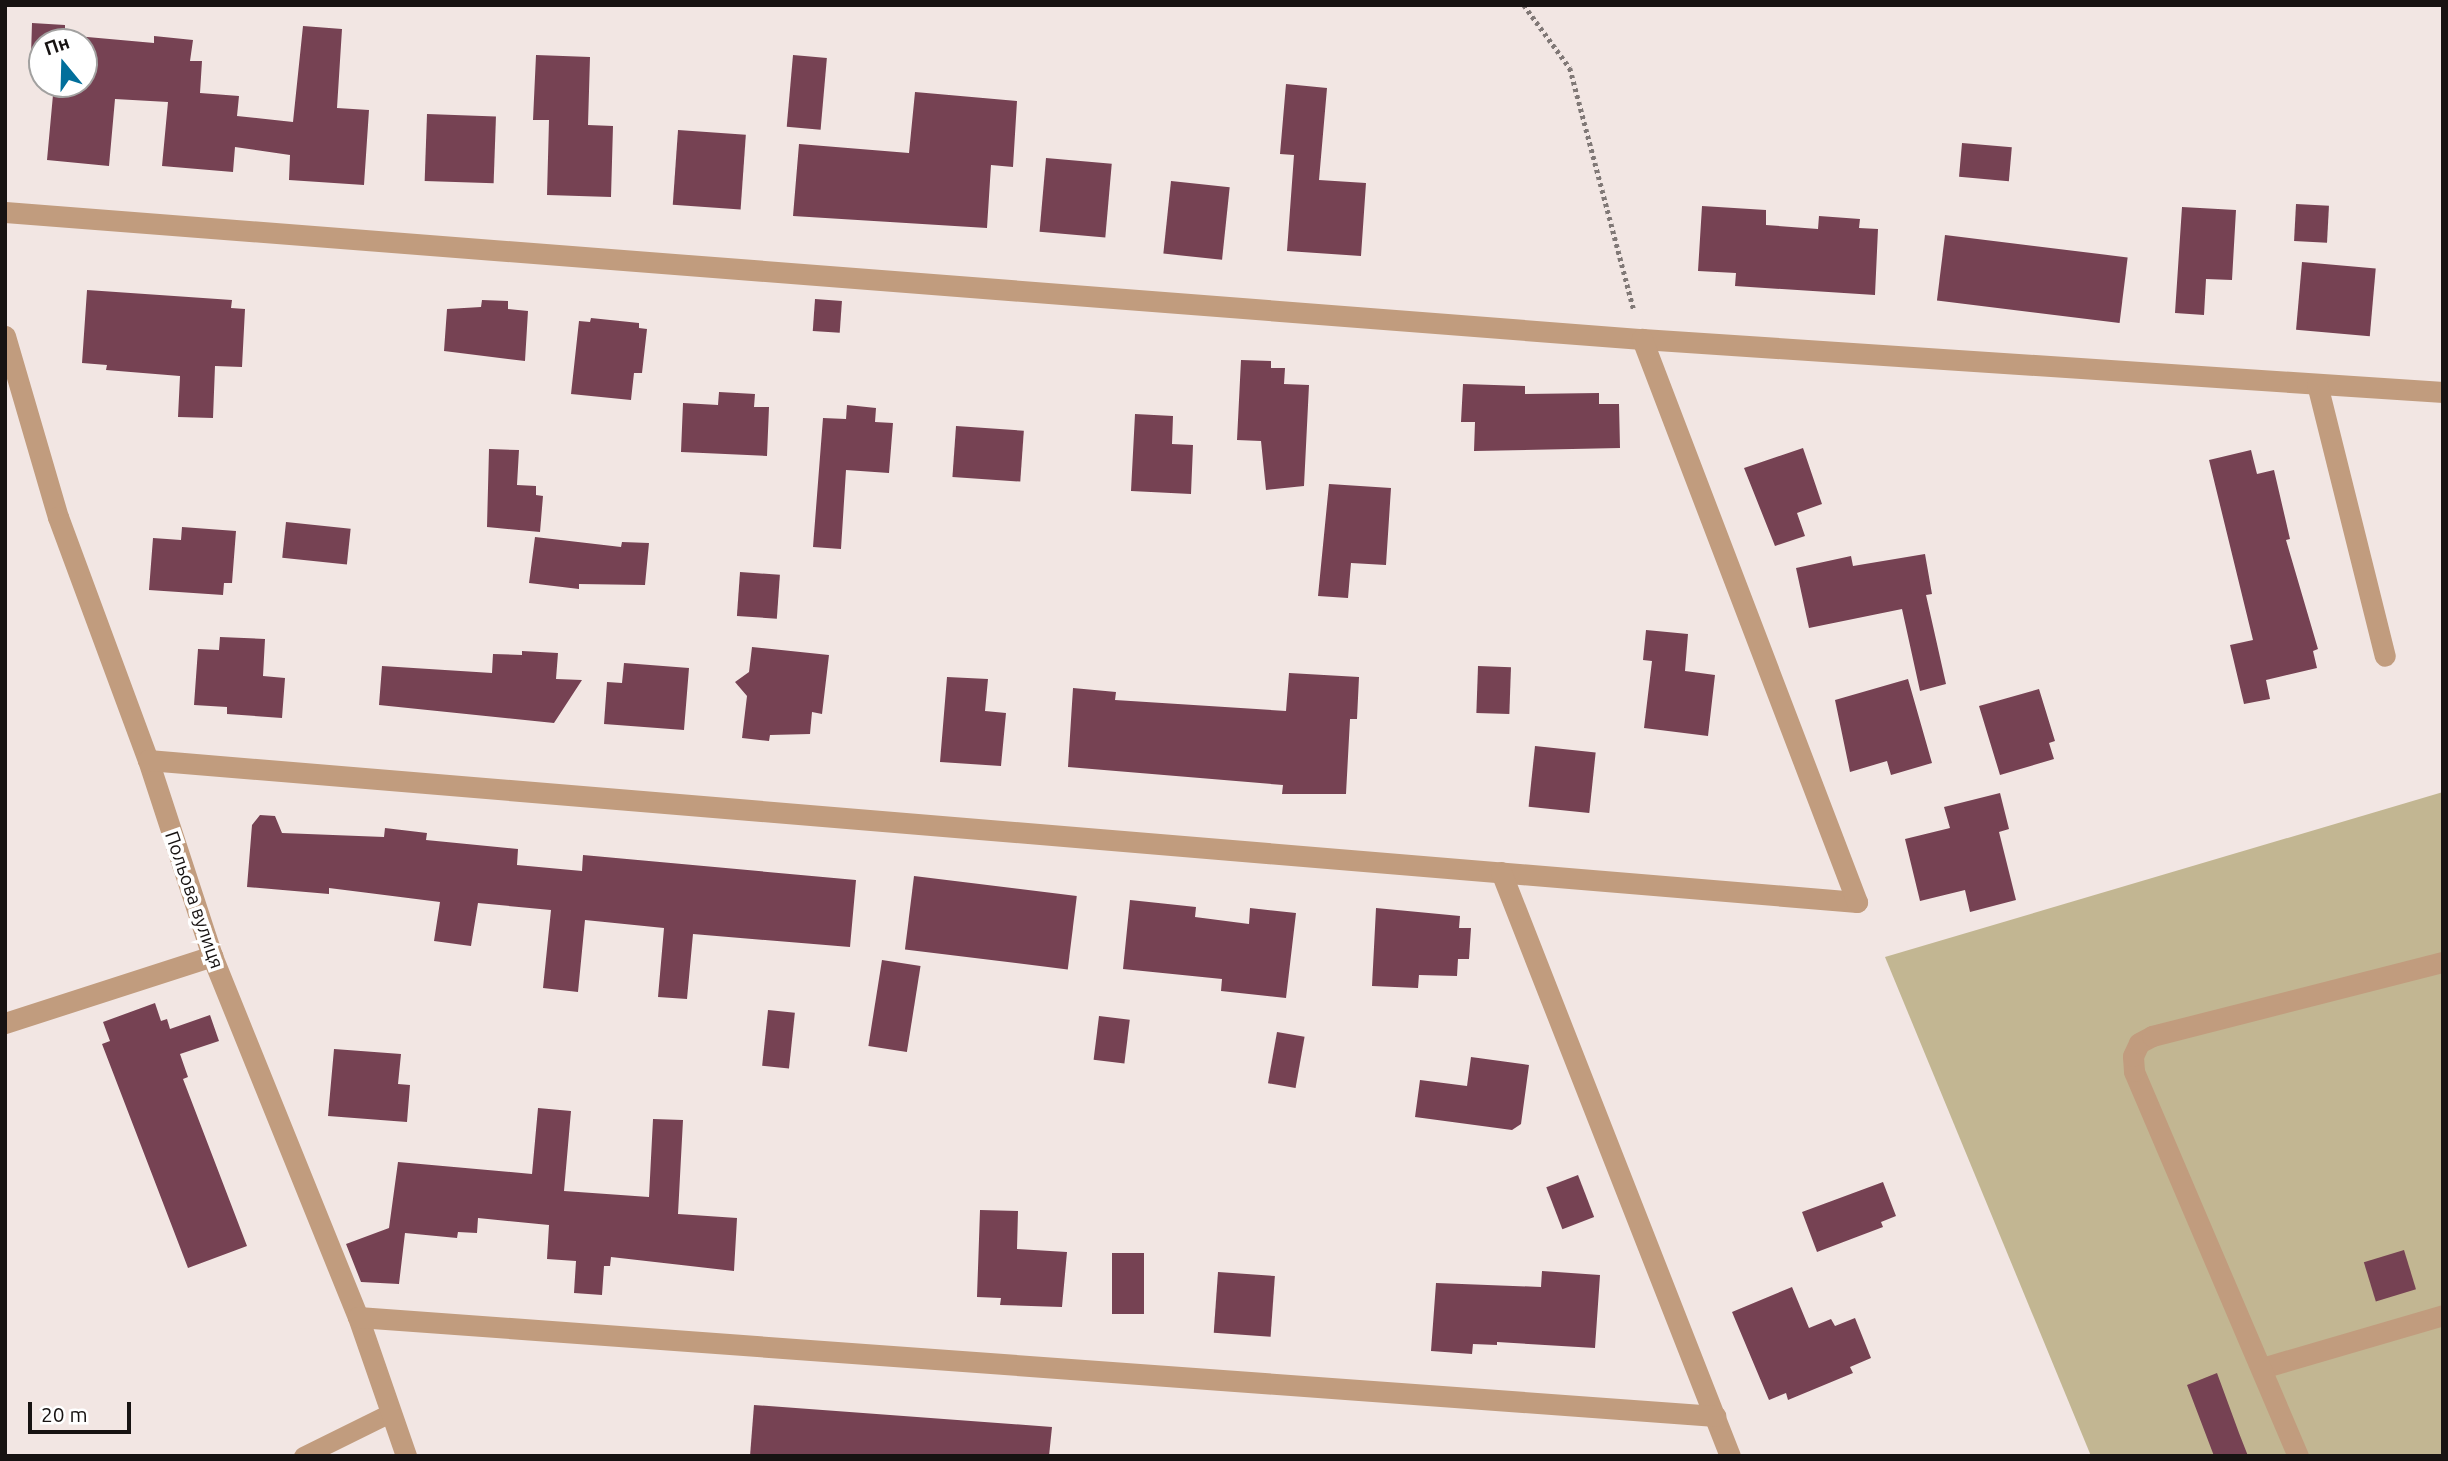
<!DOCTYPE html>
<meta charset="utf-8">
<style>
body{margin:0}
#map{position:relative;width:2448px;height:1461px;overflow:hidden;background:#f2e6e3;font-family:Ubuntu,sans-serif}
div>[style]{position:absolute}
.green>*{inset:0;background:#c2b692}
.building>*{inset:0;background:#764253;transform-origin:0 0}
.path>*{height:4.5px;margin-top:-2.25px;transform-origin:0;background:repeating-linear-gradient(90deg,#807876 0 3.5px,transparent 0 7px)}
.service>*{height:19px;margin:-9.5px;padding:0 9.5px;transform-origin:9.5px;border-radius:9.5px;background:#c19c7e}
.minor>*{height:21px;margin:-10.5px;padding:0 10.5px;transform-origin:10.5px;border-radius:10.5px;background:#c19c7e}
span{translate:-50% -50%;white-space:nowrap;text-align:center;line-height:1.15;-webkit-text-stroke:7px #fff;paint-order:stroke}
.street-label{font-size:19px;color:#171312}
.frame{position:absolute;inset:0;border:7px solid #171312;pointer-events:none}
.north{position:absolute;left:28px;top:28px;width:70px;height:70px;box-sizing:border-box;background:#fff;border:2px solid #a2a1a0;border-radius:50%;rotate:341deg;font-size:19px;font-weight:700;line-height:28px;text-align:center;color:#171312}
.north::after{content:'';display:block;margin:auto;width:24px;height:32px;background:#026f9b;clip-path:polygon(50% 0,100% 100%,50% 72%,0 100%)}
.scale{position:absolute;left:28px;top:1402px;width:103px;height:32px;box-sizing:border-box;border:4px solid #171312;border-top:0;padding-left:9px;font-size:21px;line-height:24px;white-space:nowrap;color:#171312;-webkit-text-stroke:5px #fff;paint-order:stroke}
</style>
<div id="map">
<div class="green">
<i style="clip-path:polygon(2443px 792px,2443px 1456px,2091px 1456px,1885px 957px)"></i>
</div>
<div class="building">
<i style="clip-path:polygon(32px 23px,65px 25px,65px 35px,154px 43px,154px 36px,193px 40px,190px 61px,202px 61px,200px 93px,239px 96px,237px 116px,293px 122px,303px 26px,342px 29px,337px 108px,369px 110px,364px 185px,289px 180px,290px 155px,235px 147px,233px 172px,162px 166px,168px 102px,115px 99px,109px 166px,47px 160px,54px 84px,84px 84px,84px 42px,42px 42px,42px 56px,31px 55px)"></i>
<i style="clip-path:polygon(536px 55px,590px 57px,588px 125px,613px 126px,611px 197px,547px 195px,549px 120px,533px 120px)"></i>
<i style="left:793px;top:55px;width:34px;height:72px;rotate:5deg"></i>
<i style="clip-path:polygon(1286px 84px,1327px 88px,1319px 180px,1366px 183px,1361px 256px,1287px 251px,1294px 155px,1280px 154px)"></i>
<i style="clip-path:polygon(915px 92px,1017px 101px,1013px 167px,991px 165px,987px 228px,793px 216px,799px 144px,909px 153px)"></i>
<i style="left:427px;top:114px;width:69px;height:67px;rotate:2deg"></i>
<i style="left:678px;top:130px;width:68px;height:75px;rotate:4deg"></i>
<i style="left:1962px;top:143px;width:50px;height:34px;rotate:5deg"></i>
<i style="left:1046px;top:158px;width:66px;height:74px;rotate:5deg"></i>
<i style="left:1171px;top:181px;width:59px;height:73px;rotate:6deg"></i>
<i style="left:2296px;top:204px;width:33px;height:37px;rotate:3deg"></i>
<i style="clip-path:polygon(1702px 206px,1766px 210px,1766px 225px,1818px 229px,1819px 216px,1860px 219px,1859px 228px,1878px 229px,1875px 295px,1735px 286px,1736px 273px,1698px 271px)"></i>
<i style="clip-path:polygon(2182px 207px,2236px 210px,2232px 280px,2206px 279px,2204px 315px,2175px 313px)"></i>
<i style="left:1945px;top:235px;width:184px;height:66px;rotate:7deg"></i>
<i style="left:2302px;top:262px;width:74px;height:68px;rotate:5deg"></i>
<i style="clip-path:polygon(87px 290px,232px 300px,231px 308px,245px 309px,242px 367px,215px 366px,213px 418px,178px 417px,180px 376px,106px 370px,107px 365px,82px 363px)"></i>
<i style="left:815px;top:299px;width:27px;height:32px;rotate:4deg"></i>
<i style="clip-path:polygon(482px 300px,508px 301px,508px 309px,528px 311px,525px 361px,444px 351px,447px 309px,481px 307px)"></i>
<i style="clip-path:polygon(591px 318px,639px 323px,639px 328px,647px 329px,642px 373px,634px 373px,631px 400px,571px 394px,579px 321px,590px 322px)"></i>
<i style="clip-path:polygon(1241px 360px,1271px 361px,1271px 368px,1285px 368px,1284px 384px,1309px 385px,1304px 486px,1266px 490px,1261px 441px,1237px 440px)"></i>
<i style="clip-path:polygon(1463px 384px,1525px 386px,1525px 394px,1599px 393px,1599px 404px,1619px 404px,1620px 448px,1474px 451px,1475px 422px,1461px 422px)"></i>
<i style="clip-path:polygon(719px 392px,755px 394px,754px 407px,769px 407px,767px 456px,681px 452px,683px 403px,718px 405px)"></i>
<i style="clip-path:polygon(847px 405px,876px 408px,875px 422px,893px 423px,889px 473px,846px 470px,841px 549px,813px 547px,823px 418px,846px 419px)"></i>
<i style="clip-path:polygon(1135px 414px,1173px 416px,1172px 444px,1193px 445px,1191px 494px,1131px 491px)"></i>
<i style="left:956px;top:426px;width:68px;height:51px;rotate:4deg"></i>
<i style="clip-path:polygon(1803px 448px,1822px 504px,1797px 513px,1805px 536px,1775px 546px,1744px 468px)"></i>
<i style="clip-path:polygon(489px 449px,519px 450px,517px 485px,536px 486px,536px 495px,543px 496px,540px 532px,487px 527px)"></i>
<i style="clip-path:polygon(2251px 450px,2257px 474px,2274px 470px,2290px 539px,2286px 540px,2318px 649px,2313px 651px,2317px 668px,2266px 680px,2270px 699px,2244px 704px,2230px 645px,2253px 640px,2209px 460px)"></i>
<i style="clip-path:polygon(1329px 484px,1391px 488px,1386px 565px,1351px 563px,1348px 598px,1318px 596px)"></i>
<i style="left:286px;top:522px;width:65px;height:36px;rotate:6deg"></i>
<i style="clip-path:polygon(182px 527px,236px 531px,232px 583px,224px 583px,223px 595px,149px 590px,153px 538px,181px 540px)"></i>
<i style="clip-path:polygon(535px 537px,621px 547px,622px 542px,649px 543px,645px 585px,579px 584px,579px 589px,529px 583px)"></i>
<i style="clip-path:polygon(1925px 554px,1932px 594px,1926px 595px,1946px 684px,1920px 691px,1902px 609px,1809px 628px,1796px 568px,1851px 556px,1853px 566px)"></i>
<i style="left:740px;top:572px;width:40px;height:44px;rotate:4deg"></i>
<i style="clip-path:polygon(1646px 630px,1688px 634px,1685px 671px,1715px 675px,1708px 736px,1644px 728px,1652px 661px,1643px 660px)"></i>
<i style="clip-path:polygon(220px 637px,265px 639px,263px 676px,285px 678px,282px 718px,227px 714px,227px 707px,194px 705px,198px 649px,219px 650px)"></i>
<i style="clip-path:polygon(752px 647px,829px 655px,822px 714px,812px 712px,810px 734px,770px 735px,769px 741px,742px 738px,747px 696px,735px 682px,749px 672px)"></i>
<i style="clip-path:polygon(522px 651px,558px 653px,556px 679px,582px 680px,554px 723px,379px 705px,382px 666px,492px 673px,493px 654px,522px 655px)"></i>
<i style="clip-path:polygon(624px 663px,689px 668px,684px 730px,604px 724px,607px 682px,622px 683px)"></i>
<i style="left:1478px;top:666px;width:33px;height:47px;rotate:2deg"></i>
<i style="clip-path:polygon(1289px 673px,1359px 677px,1357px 719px,1350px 719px,1346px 794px,1282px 794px,1283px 785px,1068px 767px,1073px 688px,1116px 692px,1115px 700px,1286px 711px)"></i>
<i style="clip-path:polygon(947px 677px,988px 679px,985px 711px,1006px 713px,1001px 766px,940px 762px)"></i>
<i style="clip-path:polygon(1908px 679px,1932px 763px,1891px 775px,1887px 761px,1850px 772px,1835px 700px)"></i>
<i style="clip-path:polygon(2039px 689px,2055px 741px,2049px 743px,2054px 759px,2000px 775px,1979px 706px)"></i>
<i style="left:1535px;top:746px;width:61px;height:61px;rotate:6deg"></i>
<i style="clip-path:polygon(2000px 793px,2009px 829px,1999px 832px,2016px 900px,1970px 912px,1965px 890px,1920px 901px,1905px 839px,1950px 828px,1944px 807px)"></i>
<i style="clip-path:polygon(260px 815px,275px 816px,282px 833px,384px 837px,385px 828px,427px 833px,426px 840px,518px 849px,517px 865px,582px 871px,583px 855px,856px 880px,850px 947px,693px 934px,687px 999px,658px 997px,664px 928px,585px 920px,578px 992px,543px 988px,551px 910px,478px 903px,471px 946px,434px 941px,440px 902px,329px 888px,329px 894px,247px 887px,252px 825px)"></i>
<i style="left:914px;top:876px;width:164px;height:74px;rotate:7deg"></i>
<i style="clip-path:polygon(1130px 900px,1196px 907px,1195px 917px,1249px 924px,1250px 908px,1296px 913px,1286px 998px,1221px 991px,1222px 979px,1123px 969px)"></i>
<i style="clip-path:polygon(1376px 908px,1460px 916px,1459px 928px,1471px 928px,1469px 959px,1458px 959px,1457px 976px,1419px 975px,1418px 988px,1372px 986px)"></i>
<i style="left:882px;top:960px;width:39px;height:87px;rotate:9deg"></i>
<i style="clip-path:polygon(155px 1003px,161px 1021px,167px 1019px,170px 1029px,210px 1015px,219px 1041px,180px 1054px,188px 1077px,183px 1079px,247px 1246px,188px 1268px,102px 1044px,110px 1041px,103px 1022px)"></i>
<i style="left:768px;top:1010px;width:27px;height:56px;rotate:6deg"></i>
<i style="left:1099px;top:1016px;width:31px;height:44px;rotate:7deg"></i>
<i style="left:1277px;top:1032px;width:28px;height:52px;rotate:10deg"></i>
<i style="clip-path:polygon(334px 1049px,401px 1054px,398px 1084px,410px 1085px,407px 1122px,328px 1116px)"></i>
<i style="clip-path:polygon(1471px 1057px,1529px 1065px,1521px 1124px,1512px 1130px,1415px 1117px,1420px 1080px,1467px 1086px)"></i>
<i style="clip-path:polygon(538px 1108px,571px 1111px,564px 1191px,649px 1197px,653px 1119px,683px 1120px,678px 1214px,737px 1218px,734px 1271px,611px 1257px,610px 1266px,604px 1266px,602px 1295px,574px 1293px,576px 1261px,547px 1259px,549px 1225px,478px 1218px,477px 1233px,458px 1232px,457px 1238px,405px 1233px,399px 1284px,361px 1282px,346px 1244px,389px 1228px,398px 1162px,532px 1174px)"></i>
<i style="left:1578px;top:1175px;width:45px;height:34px;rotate:69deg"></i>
<i style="clip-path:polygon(1883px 1182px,1896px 1216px,1881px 1222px,1883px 1227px,1817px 1252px,1802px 1212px)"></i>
<i style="clip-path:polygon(980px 1210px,1018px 1211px,1017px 1249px,1067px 1252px,1062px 1307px,1000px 1305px,1001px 1298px,977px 1297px)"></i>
<i style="left:2404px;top:1250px;width:41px;height:42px;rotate:73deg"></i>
<i style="left:1112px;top:1253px;width:32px;height:61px"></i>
<i style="clip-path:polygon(1542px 1271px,1600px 1275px,1595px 1348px,1497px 1342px,1497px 1345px,1473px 1344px,1472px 1354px,1431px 1351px,1436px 1283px,1541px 1287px)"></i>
<i style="left:1218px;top:1272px;width:57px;height:61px;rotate:4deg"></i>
<i style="clip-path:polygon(1792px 1287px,1809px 1328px,1831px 1319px,1835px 1326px,1855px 1318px,1871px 1358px,1850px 1367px,1853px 1373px,1788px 1400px,1786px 1393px,1769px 1400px,1732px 1312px)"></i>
<i style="clip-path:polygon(2217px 1373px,2239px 1433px,2248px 1456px,2214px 1456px,2187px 1385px)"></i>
<i style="clip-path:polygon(754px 1405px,1052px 1427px,1049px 1456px,750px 1456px)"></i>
</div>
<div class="path">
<i style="left:1524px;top:5px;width:78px;rotate:53.9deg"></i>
<i style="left:1570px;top:68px;width:250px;rotate:75.2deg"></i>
</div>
<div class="service">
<i style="left:303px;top:1456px;width:97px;rotate:-26.3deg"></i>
</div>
<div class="minor">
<i style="left:5px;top:212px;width:1642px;rotate:4.44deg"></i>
<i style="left:1642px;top:339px;width:803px;rotate:3.79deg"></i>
<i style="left:5px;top:336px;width:189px;rotate:73.7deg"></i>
<i style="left:58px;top:517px;width:259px;rotate:69.7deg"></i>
<i style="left:148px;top:760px;width:206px;rotate:71.9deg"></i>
<i style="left:212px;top:956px;width:389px;rotate:68deg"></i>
<i style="left:358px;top:1317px;width:147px;rotate:70.9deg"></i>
<i style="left:2317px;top:384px;width:280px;rotate:76deg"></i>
<i style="left:148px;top:760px;width:1715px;rotate:4.75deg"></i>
<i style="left:1857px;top:902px;width:603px;rotate:-110.9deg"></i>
<i style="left:1501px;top:872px;width:627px;rotate:68.59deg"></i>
<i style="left:5px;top:1023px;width:218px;rotate:-17.9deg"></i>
<i style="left:358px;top:1317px;width:1361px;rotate:4.17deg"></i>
<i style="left:2262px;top:1368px;width:189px;rotate:-16.3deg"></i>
<i style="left:2298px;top:1456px;width:418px;rotate:-113.1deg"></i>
<i style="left:2134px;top:1071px;width:15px;rotate:-94deg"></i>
<i style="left:2133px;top:1056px;width:14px;rotate:-65deg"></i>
<i style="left:2139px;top:1043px;width:15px;rotate:-28deg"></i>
<i style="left:2152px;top:1036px;width:300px;rotate:-14.3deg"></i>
</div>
<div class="street-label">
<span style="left:194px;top:900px;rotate:71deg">Польова вулиця</span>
</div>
<div class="frame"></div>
<div class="north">Пн</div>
<div class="scale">20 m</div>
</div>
